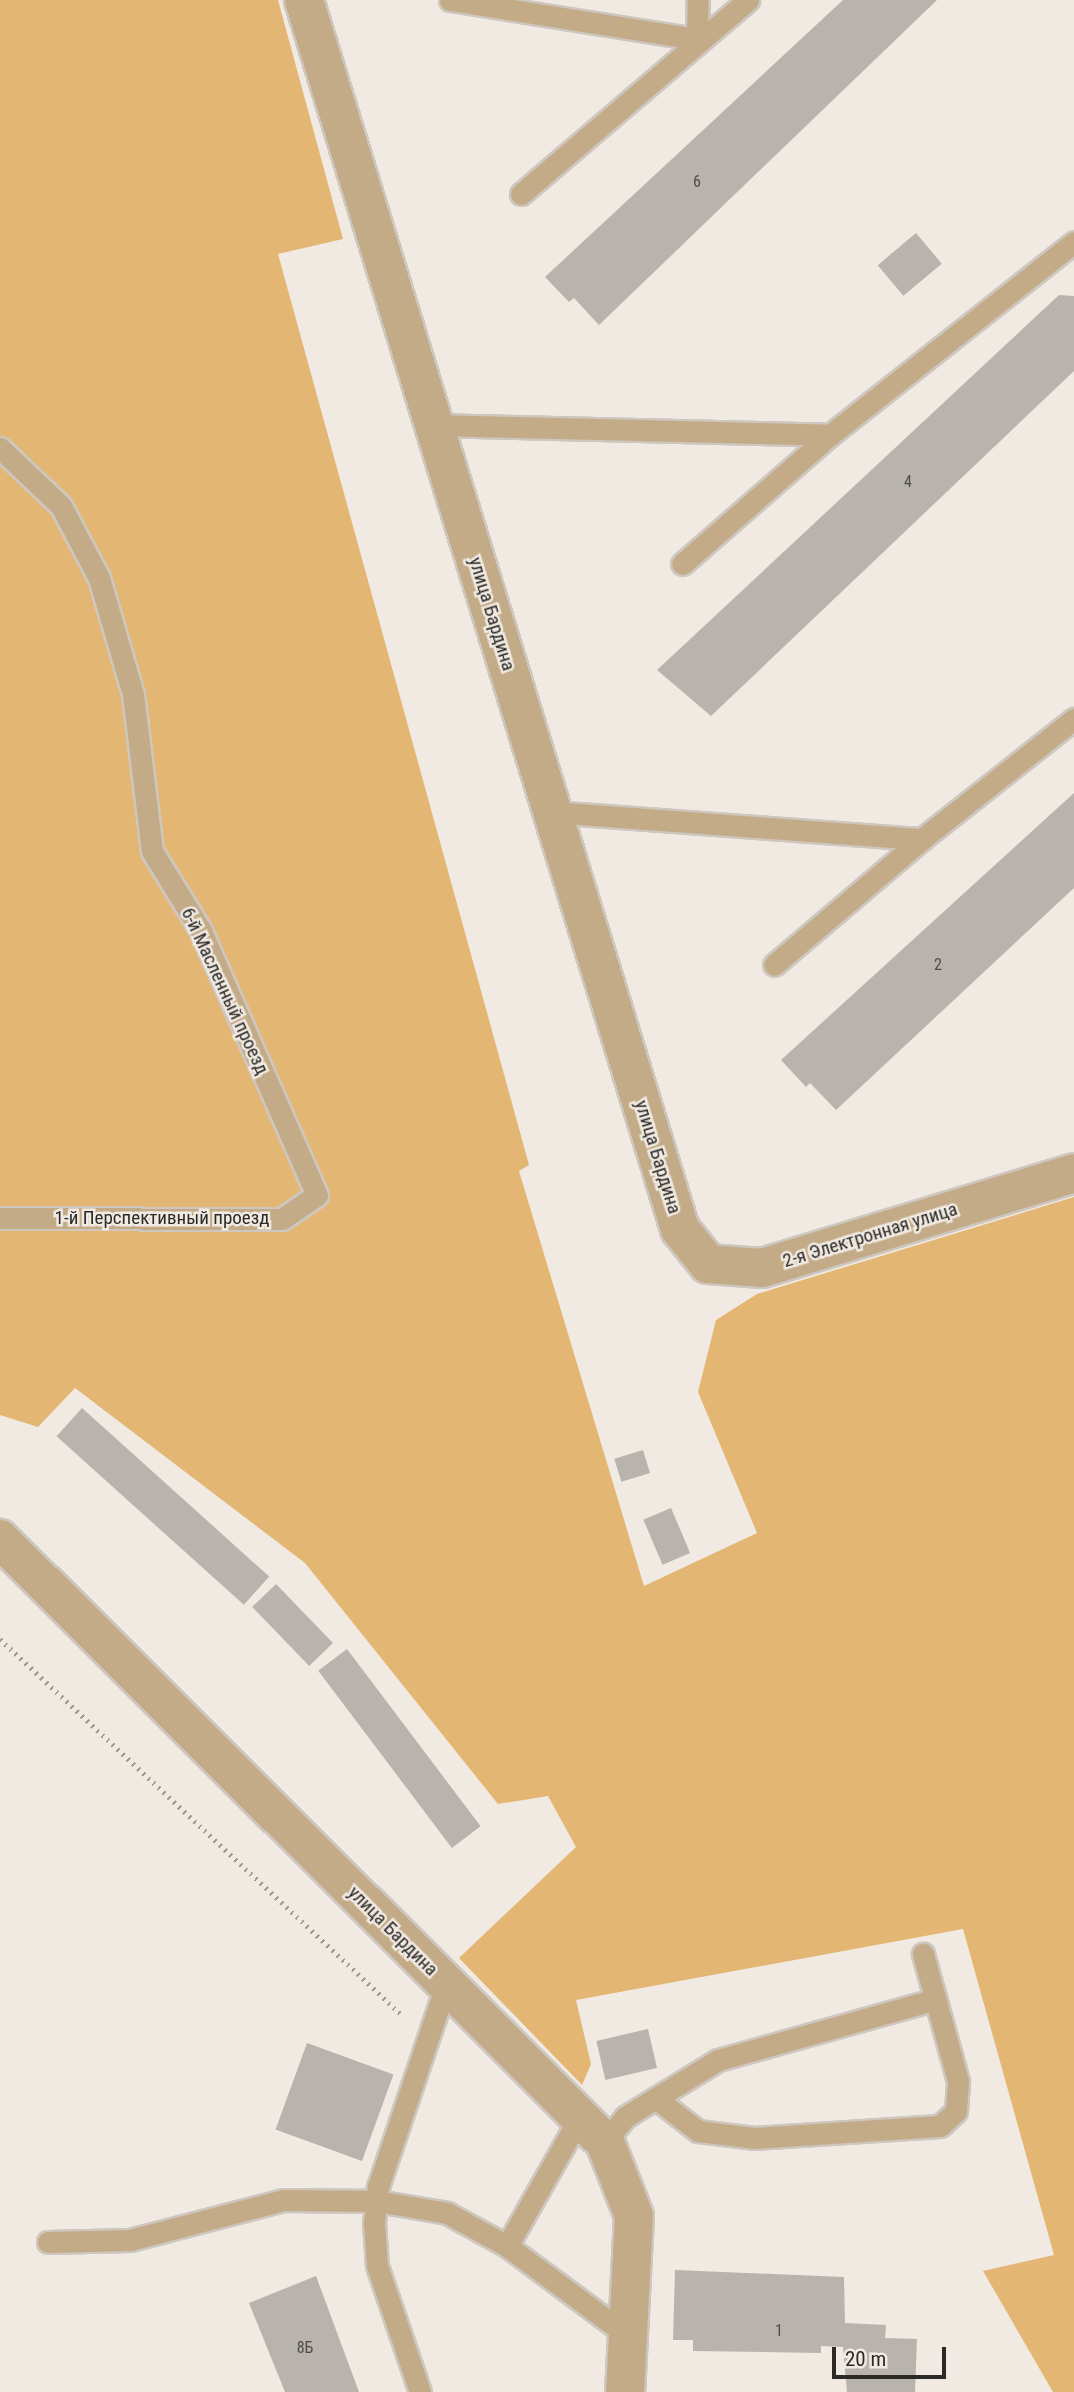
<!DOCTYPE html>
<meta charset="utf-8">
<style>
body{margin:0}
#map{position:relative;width:1074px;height:2392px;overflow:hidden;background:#f0eae2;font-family:"Roboto Condensed",sans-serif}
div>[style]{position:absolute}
.green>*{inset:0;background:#e3b773}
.building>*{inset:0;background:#b8b3ac;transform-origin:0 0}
.path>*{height:4.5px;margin-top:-2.25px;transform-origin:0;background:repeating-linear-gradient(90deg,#9f9b95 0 2px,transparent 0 7px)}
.roads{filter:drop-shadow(2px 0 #cdc7c0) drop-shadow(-2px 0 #cdc7c0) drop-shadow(0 2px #cdc7c0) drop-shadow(0 -2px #cdc7c0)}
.lane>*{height:21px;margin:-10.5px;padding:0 10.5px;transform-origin:10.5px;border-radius:10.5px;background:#c4ab87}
.street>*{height:38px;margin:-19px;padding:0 19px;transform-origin:19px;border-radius:19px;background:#c4ab87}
span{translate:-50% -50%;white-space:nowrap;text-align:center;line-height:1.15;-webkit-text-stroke:5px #f0eae2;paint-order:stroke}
.number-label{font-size:16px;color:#4f4c48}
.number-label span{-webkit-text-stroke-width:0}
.street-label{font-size:19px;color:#2c2a27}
.scale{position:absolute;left:832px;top:2347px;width:114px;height:32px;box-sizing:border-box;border:4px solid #2c2a27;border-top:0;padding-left:9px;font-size:21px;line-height:24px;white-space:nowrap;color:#2c2a27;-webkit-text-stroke:5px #f0eae2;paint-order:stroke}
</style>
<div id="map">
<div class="green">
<i style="clip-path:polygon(0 0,278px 0,343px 239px,278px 254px,529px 1165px,519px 1171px,644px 1586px,757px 1533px,698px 1392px,716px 1320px,757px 1294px,1074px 1197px,1074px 2392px,1053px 2392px,983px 2271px,1054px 2255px,963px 1929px,576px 2000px,591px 2064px,582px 2085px,459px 1958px,576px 1847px,548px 1796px,498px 1804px,305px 1563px,75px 1388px,38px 1427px,0 1415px)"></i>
</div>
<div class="building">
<i style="clip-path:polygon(843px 0,937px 0,599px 325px,574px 298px,569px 302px,545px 277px)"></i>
<i style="left:916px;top:233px;width:40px;height:50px;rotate:50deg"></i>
<i style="clip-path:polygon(1059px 295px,1074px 296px,1074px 371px,711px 716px,657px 670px)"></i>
<i style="clip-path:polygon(1074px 793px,1074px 888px,836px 1110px,810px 1083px,806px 1087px,781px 1060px)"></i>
<i style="left:82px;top:1408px;width:252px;height:38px;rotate:42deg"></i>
<i style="left:643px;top:1450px;width:24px;height:30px;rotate:73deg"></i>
<i style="left:671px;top:1508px;width:49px;height:30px;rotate:67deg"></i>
<i style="left:276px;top:1584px;width:82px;height:33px;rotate:46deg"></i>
<i style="left:347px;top:1649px;width:222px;height:36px;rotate:53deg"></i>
<i style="left:648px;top:2029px;width:40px;height:53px;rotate:77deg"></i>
<i style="left:307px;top:2043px;width:92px;height:92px;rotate:20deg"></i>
<i style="clip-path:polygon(675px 2270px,844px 2277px,845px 2323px,886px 2325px,885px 2338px,917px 2339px,915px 2392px,847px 2392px,843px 2347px,821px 2346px,821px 2353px,693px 2351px,693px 2340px,673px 2340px)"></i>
<i style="clip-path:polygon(316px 2276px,359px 2392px,285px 2392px,249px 2303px)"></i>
</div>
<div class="path">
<i style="left:0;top:1639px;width:552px;rotate:43.09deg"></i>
</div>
<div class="roads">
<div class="lane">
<i style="left:450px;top:0;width:250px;rotate:9deg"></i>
<i style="left:697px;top:39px;width:39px;rotate:-89deg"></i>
<i style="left:521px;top:194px;width:299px;rotate:-40.5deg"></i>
<i style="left:434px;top:425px;width:396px;rotate:1.4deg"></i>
<i style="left:830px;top:435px;width:196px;rotate:138.9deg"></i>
<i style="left:830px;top:435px;width:311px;rotate:-38.3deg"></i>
<i style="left:0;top:448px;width:84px;rotate:43.6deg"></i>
<i style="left:61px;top:506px;width:81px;rotate:62.2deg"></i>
<i style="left:99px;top:578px;width:121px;rotate:73.7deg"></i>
<i style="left:133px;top:694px;width:158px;rotate:83.1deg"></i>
<i style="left:152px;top:851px;width:94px;rotate:58.5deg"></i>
<i style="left:201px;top:931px;width:288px;rotate:66.3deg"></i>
<i style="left:317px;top:1195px;width:42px;rotate:145.6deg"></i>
<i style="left:282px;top:1219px;width:282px;rotate:-179.8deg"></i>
<i style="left:552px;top:812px;width:371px;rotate:4.2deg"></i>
<i style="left:922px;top:839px;width:194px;rotate:139.6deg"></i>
<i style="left:922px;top:839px;width:194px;rotate:-38.3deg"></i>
<i style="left:659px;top:2101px;width:49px;rotate:37.6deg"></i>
<i style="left:698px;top:2131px;width:56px;rotate:7.1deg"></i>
<i style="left:754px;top:2138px;width:186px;rotate:-3.7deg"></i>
<i style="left:940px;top:2126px;width:22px;rotate:-43deg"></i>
<i style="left:956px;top:2111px;width:30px;rotate:-86deg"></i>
<i style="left:958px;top:2081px;width:132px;rotate:-105.4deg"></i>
<i style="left:605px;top:2142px;width:32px;rotate:-51deg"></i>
<i style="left:625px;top:2117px;width:109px;rotate:-31.5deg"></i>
<i style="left:718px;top:2060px;width:226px;rotate:-15.6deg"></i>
<i style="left:48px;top:2242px;width:82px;rotate:-1.4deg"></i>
<i style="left:130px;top:2240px;width:159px;rotate:-14.6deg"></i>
<i style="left:284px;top:2200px;width:93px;rotate:0.6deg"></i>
<i style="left:377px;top:2201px;width:71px;rotate:9.7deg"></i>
<i style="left:447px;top:2213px;width:68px;rotate:28.8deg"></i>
<i style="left:507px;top:2246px;width:151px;rotate:36.6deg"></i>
<i style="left:507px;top:2246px;width:148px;rotate:-60.5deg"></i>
<i style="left:420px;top:2392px;width:133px;rotate:-108.8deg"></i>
<i style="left:377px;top:2266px;width:43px;rotate:-94deg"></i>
<i style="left:374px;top:2223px;width:36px;rotate:-84deg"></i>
<i style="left:378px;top:2187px;width:213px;rotate:-71.4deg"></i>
</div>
<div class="street">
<i style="left:304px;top:0;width:1285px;rotate:72.99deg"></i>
<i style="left:680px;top:1229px;width:45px;rotate:51.3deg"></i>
<i style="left:708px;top:1264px;width:54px;rotate:4.2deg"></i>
<i style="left:762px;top:1268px;width:326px;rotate:-16.9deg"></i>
<i style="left:0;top:1539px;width:854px;rotate:44.91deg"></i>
<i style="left:605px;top:2142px;width:79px;rotate:68.6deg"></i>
<i style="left:634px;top:2216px;width:176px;rotate:92.9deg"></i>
</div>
</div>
<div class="number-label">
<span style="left:697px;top:182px">6</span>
<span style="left:908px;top:482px">4</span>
<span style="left:938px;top:965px">2</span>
<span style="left:779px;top:2331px">1</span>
<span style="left:305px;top:2348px">8Б</span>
</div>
<div class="street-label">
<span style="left:492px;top:614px;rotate:73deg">улица Бардина</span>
<span style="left:225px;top:991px;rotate:65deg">6-й Масленный проезд</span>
<span style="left:658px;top:1157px;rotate:73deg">улица Бардина</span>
<span style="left:162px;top:1218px">1-й Перспективный проезд</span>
<span style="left:870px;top:1235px;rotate:-17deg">2-я Электронная улица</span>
<span style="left:393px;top:1931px;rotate:45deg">улица Бардина</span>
</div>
<div class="scale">20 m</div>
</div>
